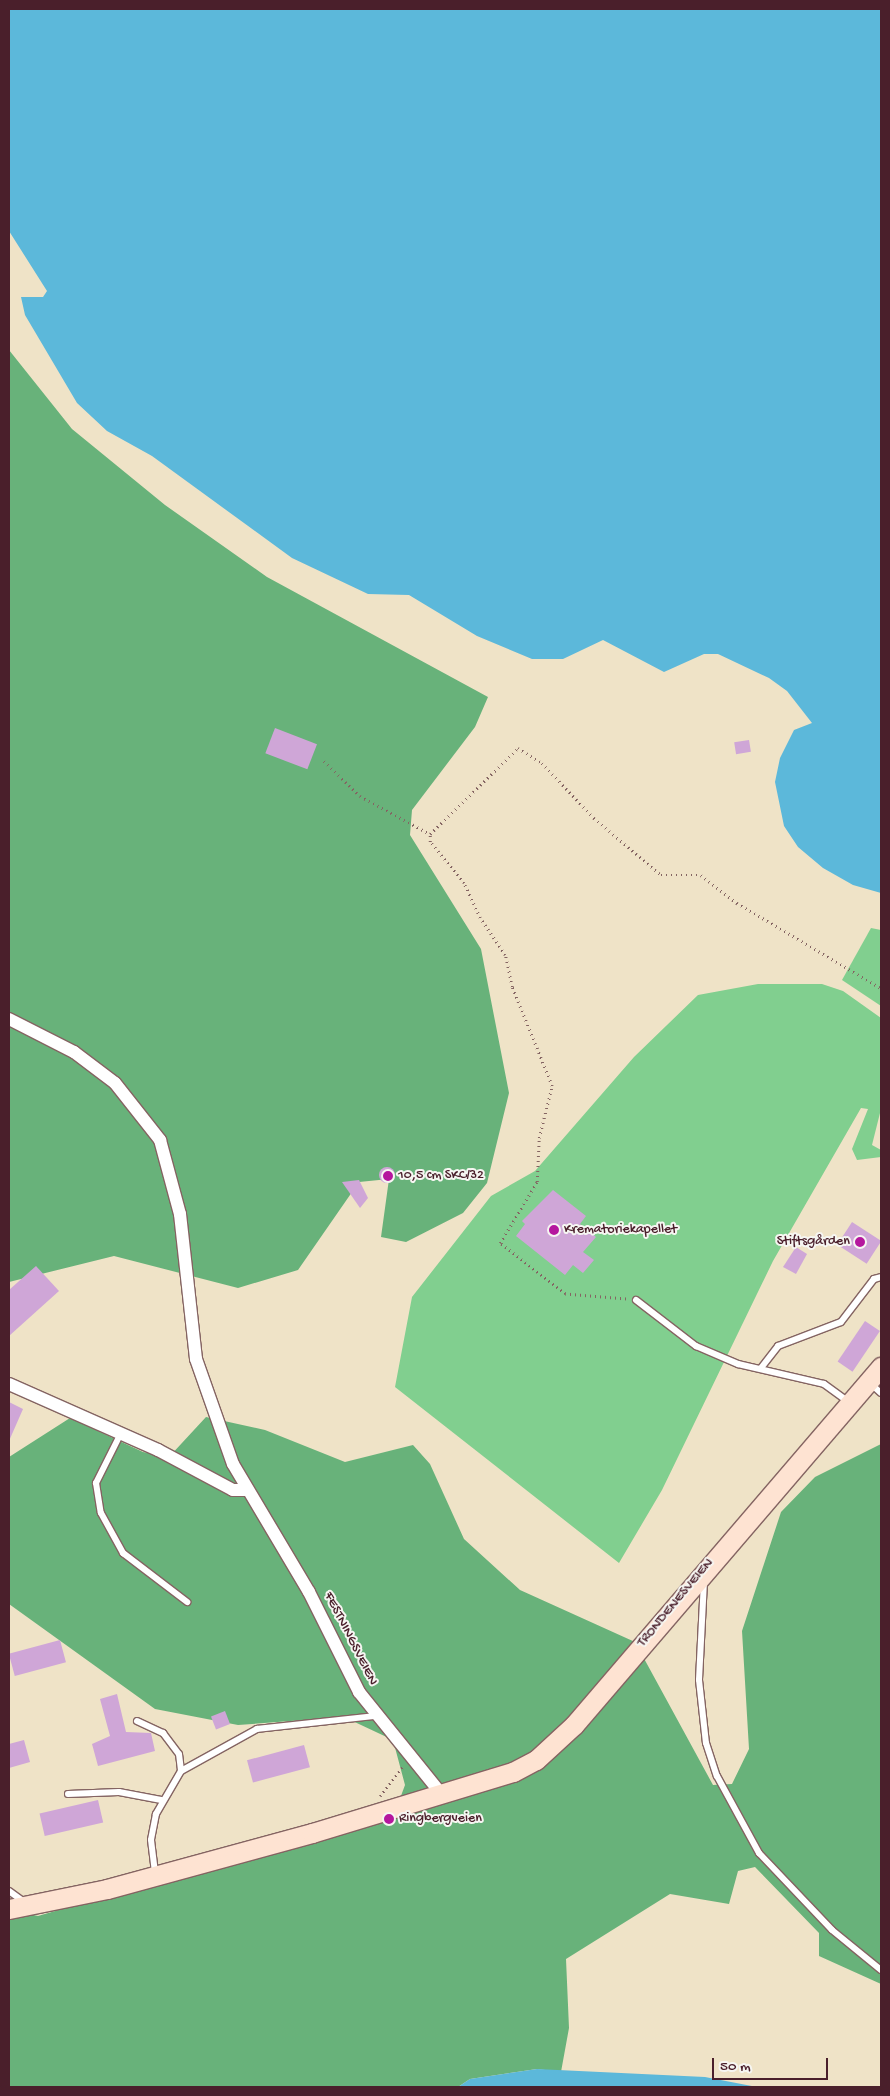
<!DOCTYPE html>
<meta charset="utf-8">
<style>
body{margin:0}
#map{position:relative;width:890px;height:2096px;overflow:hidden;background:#efe3c7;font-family:"Gochi Hand",sans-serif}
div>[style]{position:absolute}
.green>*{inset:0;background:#81cf8f}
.forest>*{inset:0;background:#68b27a}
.water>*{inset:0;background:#5cb8da}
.building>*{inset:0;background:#cfa6d7;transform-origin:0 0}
.round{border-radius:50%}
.path>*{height:2.5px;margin-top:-1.25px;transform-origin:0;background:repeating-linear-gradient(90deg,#846462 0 1px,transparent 0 5px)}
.roads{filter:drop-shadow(1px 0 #846462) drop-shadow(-1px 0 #846462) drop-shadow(0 1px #846462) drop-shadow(0 -1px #846462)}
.lane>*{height:6px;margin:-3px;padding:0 3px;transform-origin:3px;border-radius:3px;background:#fff}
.street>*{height:12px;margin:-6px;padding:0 6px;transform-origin:6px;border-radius:6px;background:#fff}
.secondary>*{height:19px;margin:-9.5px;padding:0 9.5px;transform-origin:9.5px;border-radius:9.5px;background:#fee3d2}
.dots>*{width:14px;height:14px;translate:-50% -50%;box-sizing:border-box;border:2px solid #f6f6f2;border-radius:50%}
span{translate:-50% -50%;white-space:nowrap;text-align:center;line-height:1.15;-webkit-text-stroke:4px #f6f6f2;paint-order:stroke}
.poi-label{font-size:14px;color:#4a1f2b}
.left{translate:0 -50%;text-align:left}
.right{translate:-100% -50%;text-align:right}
.street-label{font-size:14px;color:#4a1f2b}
.frame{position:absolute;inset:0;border:10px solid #4a1f2b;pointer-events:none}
.scale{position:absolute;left:712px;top:2058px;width:116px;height:22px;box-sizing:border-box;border:2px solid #4a1f2b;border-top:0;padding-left:6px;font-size:15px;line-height:18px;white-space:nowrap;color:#4a1f2b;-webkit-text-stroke:4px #f6f6f2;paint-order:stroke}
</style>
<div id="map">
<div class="green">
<i style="clip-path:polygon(871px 928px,881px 930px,881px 1006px,842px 980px)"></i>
<i style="clip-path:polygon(758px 984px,822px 984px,843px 991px,881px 1018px,881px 1109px,872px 1145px,881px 1150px,881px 1157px,857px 1160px,852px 1149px,868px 1109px,861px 1108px,773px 1261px,662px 1490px,619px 1563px,395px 1387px,412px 1297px,491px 1196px,535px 1171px,634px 1057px,698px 995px)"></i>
</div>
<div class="forest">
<i style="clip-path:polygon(9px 350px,72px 429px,165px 505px,267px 577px,488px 697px,475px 727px,412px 810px,410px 835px,481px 949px,509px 1093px,487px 1183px,463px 1213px,406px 1242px,381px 1237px,389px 1179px,359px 1182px,298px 1270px,238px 1288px,114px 1256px,9px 1282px)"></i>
<i style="clip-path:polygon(206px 1417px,265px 1430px,345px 1462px,413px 1445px,430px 1464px,464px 1539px,520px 1590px,635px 1642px,713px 1785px,732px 1784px,749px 1749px,742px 1631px,781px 1512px,815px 1477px,881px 1444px,881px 1984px,819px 1956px,819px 1933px,755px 1867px,738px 1871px,729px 1904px,670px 1894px,566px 1959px,569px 2028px,561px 2072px,537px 2069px,470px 2079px,458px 2087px,9px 2087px,9px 1909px,38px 1916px,395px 1812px,405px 1785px,393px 1740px,344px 1717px,238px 1725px,155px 1709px,9px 1604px,9px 1457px,70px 1418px,143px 1452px,169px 1457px)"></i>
</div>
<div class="water">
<i style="clip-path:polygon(9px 9px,881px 9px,881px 893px,853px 885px,823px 868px,798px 847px,784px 826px,775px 782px,780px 758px,794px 730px,812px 723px,787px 691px,769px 678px,718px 654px,704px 654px,664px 672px,603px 640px,563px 659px,532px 659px,477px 636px,409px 595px,368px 594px,292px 558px,152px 456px,107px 431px,77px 403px,25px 315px,21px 297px,43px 297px,47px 291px,9px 231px)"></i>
<i style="clip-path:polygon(537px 2069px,705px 2077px,757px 2087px,458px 2087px,470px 2079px)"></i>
</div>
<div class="building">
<i style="left:275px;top:728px;width:45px;height:27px;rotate:21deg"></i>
<i style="left:749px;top:740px;width:12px;height:15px;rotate:81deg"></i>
<i class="round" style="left:379px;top:1167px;width:16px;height:16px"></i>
<i style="clip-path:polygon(359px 1180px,368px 1198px,360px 1208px,342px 1182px)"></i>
<i style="clip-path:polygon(553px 1190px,586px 1216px,580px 1224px,596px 1237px,583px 1252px,594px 1260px,583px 1273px,573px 1265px,565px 1275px,516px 1236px,525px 1224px,522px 1221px)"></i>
<i style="left:852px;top:1222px;width:35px;height:27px;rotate:33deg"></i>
<i style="clip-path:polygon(796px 1247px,807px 1254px,796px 1274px,783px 1267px)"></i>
<i style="clip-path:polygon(36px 1266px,59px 1291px,9px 1336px,9px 1290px)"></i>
<i style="left:865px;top:1321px;width:18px;height:49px;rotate:34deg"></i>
<i style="clip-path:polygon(9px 1402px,23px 1409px,9px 1441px)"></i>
<i style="left:60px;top:1640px;width:23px;height:53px;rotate:75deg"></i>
<i style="clip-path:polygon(117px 1694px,126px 1732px,151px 1733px,155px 1751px,98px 1766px,92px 1744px,110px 1736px,100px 1699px)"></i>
<i style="left:225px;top:1711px;width:14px;height:15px;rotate:69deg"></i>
<i style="clip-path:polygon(24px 1740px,30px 1762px,9px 1768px,9px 1744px)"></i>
<i style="left:304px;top:1745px;width:23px;height:59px;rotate:75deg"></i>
<i style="left:98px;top:1800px;width:23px;height:60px;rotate:77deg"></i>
</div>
<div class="path">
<i style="left:324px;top:761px;width:50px;rotate:44.2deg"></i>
<i style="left:360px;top:796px;width:80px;rotate:28.5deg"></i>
<i style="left:626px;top:1299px;width:61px;rotate:-175.3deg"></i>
<i style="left:565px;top:1294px;width:83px;rotate:-141.9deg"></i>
<i style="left:500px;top:1243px;width:71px;rotate:-58.8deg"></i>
<i style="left:537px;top:1182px;width:44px;rotate:-87.4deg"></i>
<i style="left:539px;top:1138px;width:54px;rotate:-76deg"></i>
<i style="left:552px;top:1086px;width:107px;rotate:-112deg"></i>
<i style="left:512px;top:987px;width:33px;rotate:-102deg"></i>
<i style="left:505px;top:955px;width:45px;rotate:-124deg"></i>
<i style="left:480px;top:918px;width:38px;rotate:-115deg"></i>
<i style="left:464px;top:883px;width:53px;rotate:-129.7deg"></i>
<i style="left:430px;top:842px;width:8px;rotate:-90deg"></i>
<i style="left:430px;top:834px;width:123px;rotate:-44.3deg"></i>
<i style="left:518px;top:748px;width:28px;rotate:32deg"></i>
<i style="left:542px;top:763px;width:76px;rotate:46.6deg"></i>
<i style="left:594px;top:818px;width:88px;rotate:40.4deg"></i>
<i style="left:661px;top:875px;width:40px"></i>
<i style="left:701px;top:875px;width:46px;rotate:37.9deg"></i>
<i style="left:737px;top:903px;width:167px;rotate:30.6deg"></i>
<i style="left:380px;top:1796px;width:37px;rotate:-52deg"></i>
</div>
<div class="roads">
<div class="lane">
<i style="left:636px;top:1300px;width:76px;rotate:37.5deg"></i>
<i style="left:696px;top:1346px;width:46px;rotate:23.2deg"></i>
<i style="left:738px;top:1364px;width:88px;rotate:13.1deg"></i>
<i style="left:824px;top:1384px;width:31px;rotate:36deg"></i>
<i style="left:761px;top:1368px;width:28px;rotate:-52deg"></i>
<i style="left:778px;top:1346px;width:67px;rotate:-20.9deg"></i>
<i style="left:841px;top:1322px;width:54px;rotate:-52.5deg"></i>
<i style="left:874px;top:1279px;width:7px;rotate:-16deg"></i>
<i style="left:869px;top:1382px;width:16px;rotate:43deg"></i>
<i style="left:121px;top:1433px;width:56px;rotate:116.6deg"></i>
<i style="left:96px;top:1483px;width:30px;rotate:81deg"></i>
<i style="left:101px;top:1513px;width:46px;rotate:61.2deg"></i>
<i style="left:123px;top:1553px;width:81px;rotate:37.4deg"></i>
<i style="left:704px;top:1581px;width:99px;rotate:92.9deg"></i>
<i style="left:699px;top:1680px;width:63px;rotate:83.7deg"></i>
<i style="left:706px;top:1743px;width:35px;rotate:72deg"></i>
<i style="left:717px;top:1776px;width:88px;rotate:61.4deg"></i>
<i style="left:759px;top:1853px;width:106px;rotate:46.5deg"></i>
<i style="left:832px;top:1930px;width:63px;rotate:39.2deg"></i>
<i style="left:137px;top:1721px;width:29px;rotate:25deg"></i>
<i style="left:163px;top:1733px;width:26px;rotate:53deg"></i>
<i style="left:179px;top:1754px;width:17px;rotate:83deg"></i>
<i style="left:181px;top:1771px;width:50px;rotate:120.2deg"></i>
<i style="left:156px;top:1814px;width:26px;rotate:101deg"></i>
<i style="left:151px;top:1840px;width:35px;rotate:83deg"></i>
<i style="left:181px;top:1771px;width:87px;rotate:-28.9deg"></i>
<i style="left:257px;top:1729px;width:119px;rotate:-6.3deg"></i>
<i style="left:68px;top:1794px;width:51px;rotate:-2.2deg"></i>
<i style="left:119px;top:1792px;width:43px;rotate:10.8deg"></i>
<i style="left:9px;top:1891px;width:17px;rotate:36deg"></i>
</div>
<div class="street">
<i style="left:9px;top:1019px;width:73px;rotate:26.9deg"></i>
<i style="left:74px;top:1052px;width:51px;rotate:37.1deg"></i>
<i style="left:115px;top:1083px;width:73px;rotate:51.7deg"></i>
<i style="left:160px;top:1140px;width:77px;rotate:74.9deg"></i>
<i style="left:180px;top:1214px;width:146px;rotate:83.7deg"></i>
<i style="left:196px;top:1359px;width:111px;rotate:70.6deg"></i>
<i style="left:233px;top:1464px;width:149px;rotate:59.3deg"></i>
<i style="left:309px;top:1592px;width:112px;rotate:63.4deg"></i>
<i style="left:359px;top:1692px;width:127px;rotate:51.1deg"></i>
<i style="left:9px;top:1384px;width:163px;rotate:23.9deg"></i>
<i style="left:158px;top:1450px;width:85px;rotate:28.1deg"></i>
<i style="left:233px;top:1490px;width:14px"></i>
</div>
<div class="secondary">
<i style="left:9px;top:1909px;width:100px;rotate:-11.5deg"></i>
<i style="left:107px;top:1889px;width:213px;rotate:-15.3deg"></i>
<i style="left:312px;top:1833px;width:210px;rotate:-16.9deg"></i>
<i style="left:513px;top:1772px;width:26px;rotate:-28deg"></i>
<i style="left:536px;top:1760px;width:52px;rotate:-42.6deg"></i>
<i style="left:574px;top:1725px;width:472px;rotate:-49.4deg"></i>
</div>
</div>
<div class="dots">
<i style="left:388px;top:1176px;background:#b5179e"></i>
<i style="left:554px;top:1230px;background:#b5179e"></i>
<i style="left:860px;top:1242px;background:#b5179e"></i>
<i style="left:389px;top:1819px;background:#b5179e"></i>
</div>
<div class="poi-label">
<span class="left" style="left:398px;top:1176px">10,5 cm SKC/32</span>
<span class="left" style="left:564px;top:1230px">Krematoriekapellet</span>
<span class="right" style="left:850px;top:1242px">Stiftsgården</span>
<span class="left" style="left:399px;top:1819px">Ringbergveien</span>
</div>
<div class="street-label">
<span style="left:676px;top:1603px;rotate:-50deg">TRONDENESVEIEN</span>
<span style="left:350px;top:1639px;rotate:63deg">FESTNINGSVEIEN</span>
</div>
<div class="frame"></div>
<div class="scale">50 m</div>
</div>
